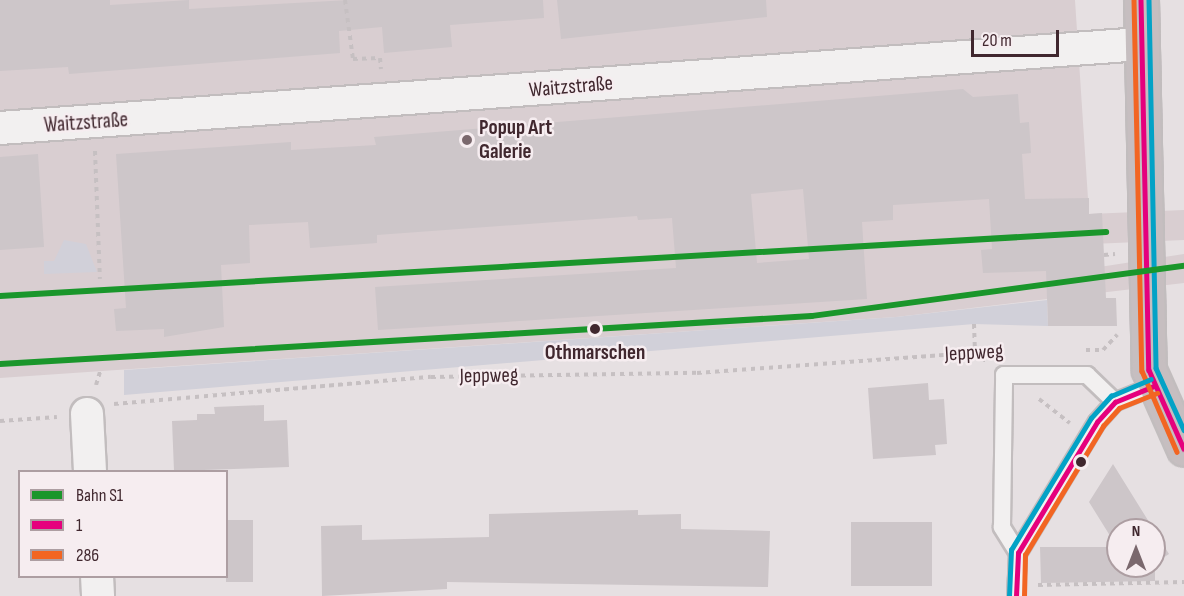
<!DOCTYPE html>
<meta charset="utf-8">
<style>
body{margin:0}
#map{position:relative;width:1184px;height:596px;overflow:hidden;background:#e6e0e2;font-family:"Sofia Sans Condensed",sans-serif}
div>[style]{position:absolute}
.built>*{inset:0;background:#d9ced1}
.green>*{inset:0;background:#d1d0d9}
.building>*{inset:0;background:#cdc6c9;transform-origin:0 0}
.path>*{height:4px;margin-top:-2px;transform-origin:0;background:repeating-linear-gradient(90deg,#c6c0c2 0 4.5px,transparent 0 9px)}
.roads{filter:drop-shadow(2px 0 #c2bdbe) drop-shadow(-2px 0 #c2bdbe) drop-shadow(0 2px #c2bdbe) drop-shadow(0 -2px #c2bdbe)}
.lane>*{height:16px;margin:-8px;padding:0 8px;transform-origin:8px;border-radius:8px;background:#f2f0f0}
.street>*{height:32px;margin:-16px;padding:0 16px;transform-origin:16px;border-radius:16px;background:#f2f0f0}
.secondary>*{height:33px;margin:-16.5px;padding:0 16.5px;transform-origin:16.5px;border-radius:16.5px;background:#c6bec0}
.bus-1>*{height:4.5px;margin:-2.25px;padding:0 2.25px;transform-origin:2.25px;border-radius:2.25px;background:#e5007d}
.bus-2>*{height:4.5px;margin:-2.25px;padding:0 2.25px;transform-origin:2.25px;border-radius:2.25px;background:#f26522}
.bus-3>*{height:4.5px;margin:-2.25px;padding:0 2.25px;transform-origin:2.25px;border-radius:2.25px;background:#03a2c6}
.rail-1>*{height:6px;margin:-3px;padding:0 3px;transform-origin:3px;border-radius:3px;background:#1a962b}
.dots>*{width:16px;height:16px;translate:-50% -50%;box-sizing:border-box;border:3px solid #f6edf0;border-radius:50%}
span{translate:-50% -50%;white-space:nowrap;text-align:center;line-height:1.15;-webkit-text-stroke:5px #f6edf0;paint-order:stroke}
.street-label{font-size:21px;color:#40272e}
.poi-label{font-size:21px;color:#40272e;font-weight:700}
.left{translate:0 -50%;text-align:left}
.stop-label{font-size:21px;color:#40272e;font-weight:700}
.legend{position:absolute;left:18px;top:470px;width:210px;height:108px;box-sizing:border-box;background:#f6edf0;border:2px solid #ad9ea2;margin:0;padding:8px 10px;list-style:none;font-size:18px;color:#40272e}
.legend li{display:flex;align-items:center;gap:12px;height:30px}
.legend b{width:30px;border:2px solid #ad9ea2}
.north{position:absolute;left:1106px;top:518px;width:60px;height:60px;box-sizing:border-box;background:#f6edf0;border:2px solid #ad9ea2;border-radius:50%;rotate:0deg;font-size:16px;font-weight:700;line-height:24px;text-align:center;color:#40272e}
.north::after{content:'';display:block;margin:auto;width:21px;height:27px;background:#7a686d;clip-path:polygon(50% 0,100% 100%,50% 72%,0 100%)}
.scale{position:absolute;left:971px;top:30px;width:88px;height:27px;box-sizing:border-box;border:3px solid #40272e;border-top:0;padding-left:8px;font-size:18px;line-height:21px;white-space:nowrap;color:#40272e;-webkit-text-stroke:4px #f6edf0;paint-order:stroke}
</style>
<div id="map">
<div class="built">
<i style="clip-path:polygon(0 0,1075px 0,1089px 214px,1184px 210px,1184px 240px,1092px 244px,1093px 268px,1184px 254px,1184px 283px,896px 317px,0 378px)"></i>
</div>
<div class="green">
<i style="clip-path:polygon(64px 240px,86px 244px,97px 272px,44px 274px,44px 261px,54px 261px)"></i>
<i style="clip-path:polygon(1047px 300px,1048px 326px,974px 324px,124px 395px,124px 370px,896px 317px)"></i>
</div>
<div class="building">
<i style="clip-path:polygon(0 0,110px 0,110px 5px,189px 0,189px 9px,349px 0,543px 0,544px 18px,450px 25px,452px 47px,384px 53px,382px 27px,339px 31px,340px 53px,69px 74px,68px 67px,0 71px)"></i>
<i style="clip-path:polygon(557px 0,766px 0,767px 17px,561px 39px)"></i>
<i style="clip-path:polygon(evenodd,963px 89px,973px 97px,1018px 94px,1020px 123px,1029px 122px,1031px 153px,1022px 154px,1025px 199px,1089px 198px,1089px 214px,1102px 213px,1106px 298px,1116px 298px,1117px 326px,1048px 326px,1046px 271px,983px 273px,981px 250px,992px 249px,989px 199px,893px 205px,893px 220px,862px 222px,867px 299px,378px 330px,375px 287px,676px 268px,672px 218px,638px 220px,637px 216px,377px 235px,377px 243px,310px 248px,308px 222px,249px 225px,250px 263px,221px 265px,224px 327px,164px 337px,164px 329px,116px 331px,114px 309px,126px 308px,116px 154px,291px 142px,291px 150px,376px 145px,374px 137px,963px 89px,803px 189px,809px 259px,757px 263px,751px 194px,803px 189px)"></i>
<i style="clip-path:polygon(38px 154px,44px 247px,0 250px,0 157px)"></i>
<i style="clip-path:polygon(928px 383px,929px 400px,944px 399px,947px 444px,935px 445px,936px 455px,873px 459px,868px 388px)"></i>
<i style="clip-path:polygon(264px 405px,264px 421px,287px 420px,289px 467px,174px 471px,172px 421px,197px 420px,197px 414px,215px 414px,214px 407px)"></i>
<i style="clip-path:polygon(1113px 464px,1154px 530px,1118px 530px,1118px 566px,1154px 566px,1154px 530px,1169px 554px,1155px 563px,1155px 581px,1041px 583px,1040px 547px,1117px 547px,1089px 502px)"></i>
<i style="clip-path:polygon(638px 510px,638px 515px,681px 514px,681px 529px,770px 531px,768px 587px,447px 582px,447px 589px,322px 596px,321px 526px,362px 525px,362px 540px,489px 537px,489px 514px)"></i>
<i style="left:226px;top:520px;width:27px;height:62px"></i>
<i style="left:851px;top:522px;width:81px;height:64px"></i>
</div>
<div class="path">
<i style="left:345px;top:0;width:60px;rotate:82.3deg"></i>
<i style="left:353px;top:59px;width:27px;rotate:-2deg"></i>
<i style="left:380px;top:58px;width:11px;rotate:85deg"></i>
<i style="left:95px;top:151px;width:128px;rotate:87.8deg"></i>
<i style="left:1104px;top:255px;width:11px;rotate:-5deg"></i>
<i style="left:974px;top:324px;width:28px;rotate:88deg"></i>
<i style="left:975px;top:352px;width:16px;rotate:40deg"></i>
<i style="left:1086px;top:350px;width:17px"></i>
<i style="left:1103px;top:350px;width:21px;rotate:-47deg"></i>
<i style="left:96px;top:385px;width:14px;rotate:-73deg"></i>
<i style="left:1039px;top:399px;width:39px;rotate:38deg"></i>
<i style="left:114px;top:404px;width:318px;rotate:-4.9deg"></i>
<i style="left:431px;top:377px;width:266px;rotate:-0.9deg"></i>
<i style="left:697px;top:373px;width:302px;rotate:-4.2deg"></i>
<i style="left:0;top:421px;width:57px;rotate:-4deg"></i>
<i style="left:1038px;top:585px;width:146px;rotate:-1.2deg"></i>
</div>
<div class="roads">
<div class="lane">
<i style="left:1018px;top:553px;width:31px;rotate:-122deg"></i>
<i style="left:1002px;top:527px;width:152px;rotate:-89.2deg"></i>
<i style="left:1004px;top:375px;width:83px"></i>
<i style="left:1087px;top:375px;width:39px;rotate:44deg"></i>
<i style="left:1016px;top:596px;width:43px;rotate:-87.3deg"></i>
<i style="left:1018px;top:553px;width:153px;rotate:-58.9deg"></i>
<i style="left:1097px;top:422px;width:27px;rotate:-48deg"></i>
<i style="left:1115px;top:402px;width:42px;rotate:-22.3deg"></i>
</div>
<div class="street">
<i style="left:0;top:128px;width:1145px;rotate:-4.21deg"></i>
<i style="left:87px;top:414px;width:58px;rotate:87deg"></i>
<i style="left:97px;top:576px;width:20px;rotate:87deg"></i>
</div>
<div class="secondary">
<i style="left:1141px;top:0;width:370px;rotate:88.8deg"></i>
<i style="left:1149px;top:370px;width:86px;rotate:66.1deg"></i>
</div>
</div>
<div class="bus-1">
<i style="left:1141px;top:0;width:370px;rotate:88.8deg"></i>
<i style="left:1149px;top:370px;width:86px;rotate:66.1deg"></i>
<i style="left:1016px;top:596px;width:43px;rotate:-87.3deg"></i>
<i style="left:1018px;top:553px;width:153px;rotate:-58.9deg"></i>
<i style="left:1097px;top:422px;width:27px;rotate:-48deg"></i>
<i style="left:1115px;top:402px;width:42px;rotate:-22.3deg"></i>
</div>
<div class="bus-2">
<i style="left:1134px;top:0;width:371px;rotate:88.8deg"></i>
<i style="left:1142px;top:371px;width:88px;rotate:66.6deg"></i>
<i style="left:1024px;top:596px;width:41px;rotate:-88.6deg"></i>
<i style="left:1025px;top:555px;width:151px;rotate:-58.8deg"></i>
<i style="left:1103px;top:426px;width:24px;rotate:-48deg"></i>
<i style="left:1119px;top:408px;width:41px;rotate:-21.5deg"></i>
</div>
<div class="bus-3">
<i style="left:1149px;top:0;width:368px;rotate:88.9deg"></i>
<i style="left:1156px;top:368px;width:68px;rotate:65.7deg"></i>
<i style="left:1009px;top:596px;width:46px;rotate:-87.5deg"></i>
<i style="left:1011px;top:550px;width:154px;rotate:-58.8deg"></i>
<i style="left:1091px;top:418px;width:30px;rotate:-48deg"></i>
<i style="left:1111px;top:396px;width:43px;rotate:-23deg"></i>
</div>
<div class="rail-1">
<i style="left:0;top:296px;width:1108px;rotate:-3.31deg"></i>
<i style="left:0;top:364px;width:813px;rotate:-3.38deg"></i>
<i style="left:812px;top:316px;width:375px;rotate:-7.7deg"></i>
</div>
<div class="dots">
<i style="left:467px;top:140px;background:#7a686d"></i>
<i style="left:595px;top:329px;background:#40272e"></i>
<i style="left:1081px;top:462px;background:#40272e"></i>
</div>
<div class="street-label">
<span style="left:571px;top:87px;rotate:-5deg">Waitzstraße</span>
<span style="left:86px;top:123px;rotate:-4deg">Waitzstraße</span>
<span style="left:974px;top:353px;rotate:-3deg">Jeppweg</span>
<span style="left:489px;top:376px;rotate:-1deg">Jeppweg</span>
</div>
<div class="poi-label">
<span class="left" style="left:479px;top:140px">Popup Art<br>Galerie</span>
</div>
<div class="stop-label">
<span style="left:595px;top:353px">Othmarschen</span>
</div>
<ul class="legend">
<li><b style="height:8px;background:#1a962b"></b>Bahn S1</li>
<li><b style="height:8px;background:#e5007d"></b>1</li>
<li><b style="height:8px;background:#f26522"></b>286</li>
</ul>
<div class="north">N</div>
<div class="scale">20 m</div>
</div>
